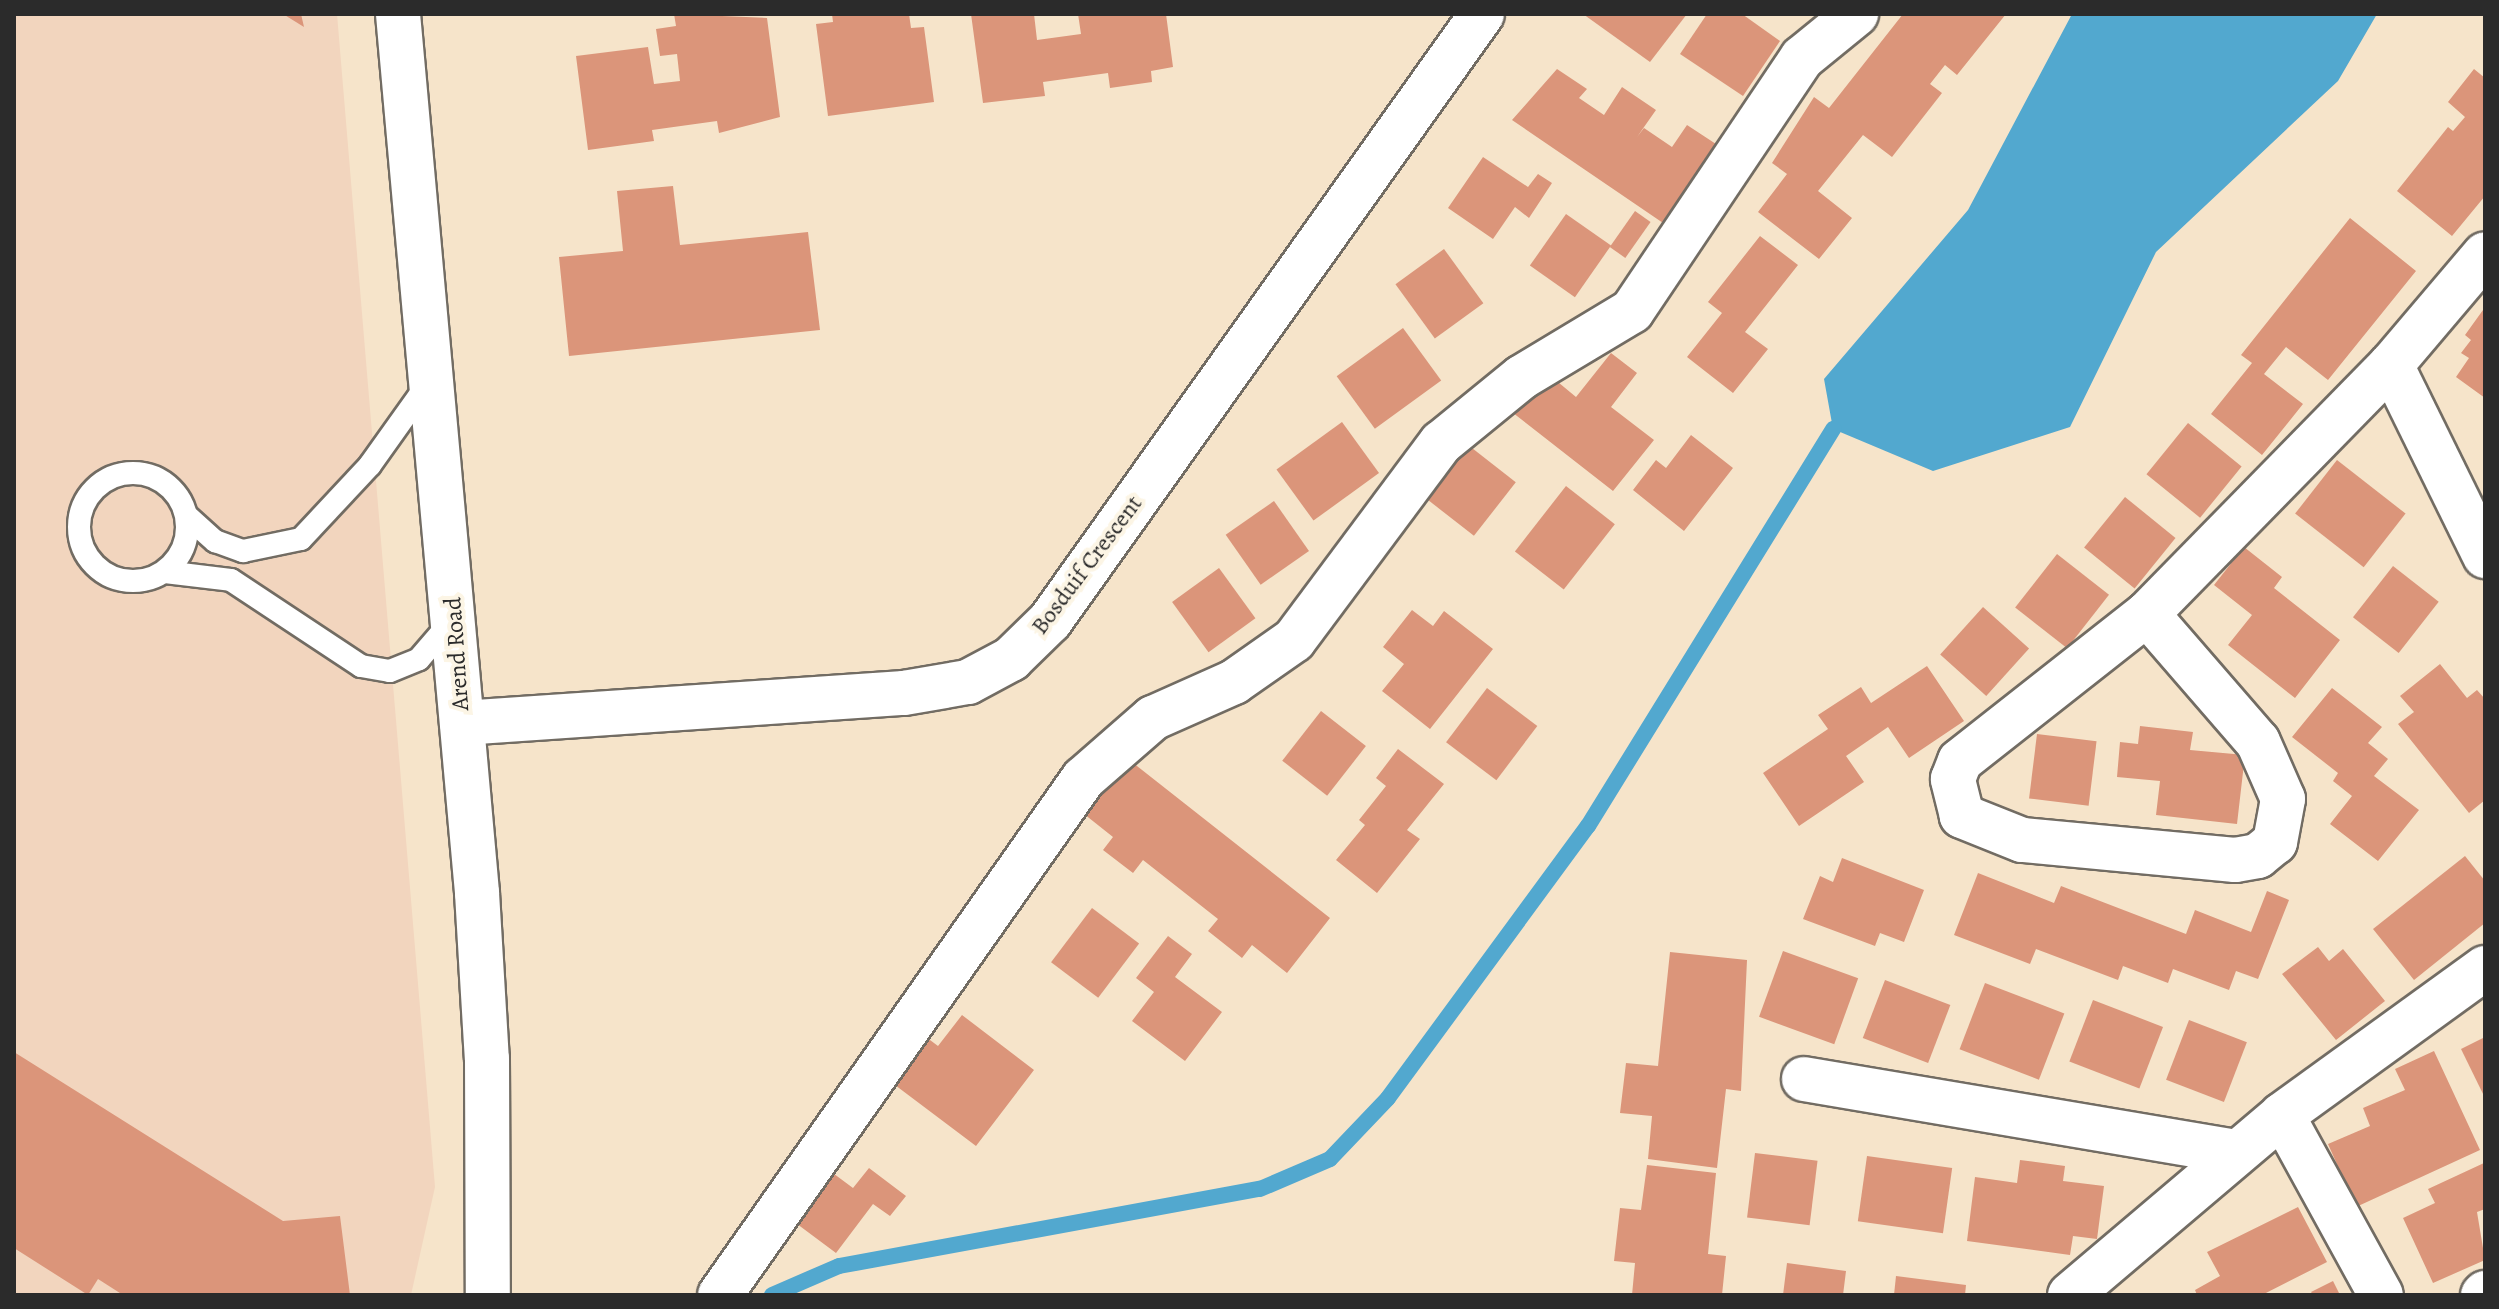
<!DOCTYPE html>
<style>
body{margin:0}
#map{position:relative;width:2499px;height:1309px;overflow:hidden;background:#f6e4ca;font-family:Alegreya,serif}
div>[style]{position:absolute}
.built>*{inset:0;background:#f2d5be}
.water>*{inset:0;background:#52a8cf}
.stream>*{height:16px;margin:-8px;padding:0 8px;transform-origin:8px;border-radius:8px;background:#52a8cf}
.building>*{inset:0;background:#db957a;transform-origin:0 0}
.roads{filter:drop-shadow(2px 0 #726c63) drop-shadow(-2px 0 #726c63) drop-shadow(0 2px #726c63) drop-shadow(0 -2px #726c63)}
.lane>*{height:22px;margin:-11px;padding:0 11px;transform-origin:11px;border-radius:11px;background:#fff}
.lane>.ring{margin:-11px;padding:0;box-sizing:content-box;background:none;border:22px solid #fff;border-radius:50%}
.street>*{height:44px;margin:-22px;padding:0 22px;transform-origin:22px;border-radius:22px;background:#fff}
span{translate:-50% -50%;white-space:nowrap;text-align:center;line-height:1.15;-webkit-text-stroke:8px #fcf5e5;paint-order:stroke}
.street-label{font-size:24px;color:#2b2b2b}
.frame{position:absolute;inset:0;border:16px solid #2b2b2b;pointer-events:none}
</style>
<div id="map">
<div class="built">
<i style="clip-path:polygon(14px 14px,337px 14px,435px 1187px,411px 1295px,14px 1295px)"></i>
</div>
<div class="water">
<i style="clip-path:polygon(2072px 14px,2377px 14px,2338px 81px,2156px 252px,2070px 427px,1933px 471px,1833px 429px,1824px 379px,1968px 210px)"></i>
</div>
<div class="stream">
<i style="left:772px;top:1295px;width:73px;rotate:-23.4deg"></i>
<i style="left:839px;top:1266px;width:428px;rotate:-10.4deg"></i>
<i style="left:1260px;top:1189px;width:76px;rotate:-23.2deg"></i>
<i style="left:1330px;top:1159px;width:84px;rotate:-46.4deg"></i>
<i style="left:1388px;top:1098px;width:338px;rotate:-53.7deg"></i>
<i style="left:1588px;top:826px;width:467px;rotate:-58.3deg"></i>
</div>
<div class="building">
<i style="clip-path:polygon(283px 14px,301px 14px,304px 27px)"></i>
<i style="clip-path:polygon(674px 14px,767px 18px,780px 117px,719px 133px,717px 121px,652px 130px,654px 141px,588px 150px,576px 56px,648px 47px,654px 84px,680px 81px,677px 54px,660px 56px,656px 29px,676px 26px)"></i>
<i style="clip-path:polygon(832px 14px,909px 14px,911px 28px,924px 27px,934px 102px,828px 116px,816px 24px,833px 22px)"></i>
<i style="clip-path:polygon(971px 14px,1034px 14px,1037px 40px,1081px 34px,1078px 14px,1166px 14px,1173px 67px,1151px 71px,1152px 82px,1110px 88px,1108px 73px,1043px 82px,1045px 96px,983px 103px)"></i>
<i style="clip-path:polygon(1583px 14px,1687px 14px,1650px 62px)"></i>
<i style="clip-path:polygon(1707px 14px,1742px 14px,1780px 41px,1743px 96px,1680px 54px)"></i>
<i style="clip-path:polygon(1903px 14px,2006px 14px,1957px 75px,1945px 65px,1930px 84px,1942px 93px,1892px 157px,1863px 135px,1818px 191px,1852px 218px,1819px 259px,1758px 212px,1787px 174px,1772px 163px,1814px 97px,1829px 108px)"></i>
<i style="clip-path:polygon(1557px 69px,1587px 89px,1579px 98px,1604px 115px,1622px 87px,1656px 110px,1637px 137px,1644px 128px,1672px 147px,1687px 125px,1719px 146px,1666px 225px,1512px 120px)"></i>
<i style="clip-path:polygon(2474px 69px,2485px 78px,2485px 196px,2452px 236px,2397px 191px,2448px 127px,2453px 131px,2465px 117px,2448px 102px)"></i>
<i style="clip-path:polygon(1483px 157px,1528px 187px,1538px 174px,1552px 183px,1529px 218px,1515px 207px,1493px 239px,1448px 208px)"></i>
<i style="clip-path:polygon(673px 186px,680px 245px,808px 232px,820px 330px,569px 356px,559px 257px,623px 251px,617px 191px)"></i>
<i style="left:1635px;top:211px;width:19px;height:44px;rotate:35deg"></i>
<i style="left:1566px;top:214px;width:55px;height:63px;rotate:35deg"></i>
<i style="clip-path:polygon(2350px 218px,2416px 271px,2328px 380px,2286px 347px,2264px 374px,2303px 404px,2262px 455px,2211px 414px,2252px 363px,2241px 355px)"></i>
<i style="clip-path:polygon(1760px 236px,1798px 265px,1745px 332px,1768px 349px,1733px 393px,1687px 357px,1722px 313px,1708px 302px)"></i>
<i style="left:1444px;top:249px;width:67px;height:60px;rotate:54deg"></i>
<i style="clip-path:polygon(2483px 310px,2485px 311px,2485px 398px,2456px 377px,2469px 358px,2461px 353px,2471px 340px,2465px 335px)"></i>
<i style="left:1403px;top:328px;width:65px;height:82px;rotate:54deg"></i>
<i style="clip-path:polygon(1611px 353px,1637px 373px,1611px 407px,1654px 440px,1613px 491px,1508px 409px,1541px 368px,1576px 397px)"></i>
<i style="left:1342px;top:422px;width:63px;height:81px;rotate:54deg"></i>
<i style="left:2188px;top:423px;width:69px;height:66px;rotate:39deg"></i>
<i style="clip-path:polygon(1691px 435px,1733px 468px,1684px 531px,1633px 490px,1656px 460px,1666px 468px)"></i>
<i style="left:1463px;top:441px;width:67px;height:68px;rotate:38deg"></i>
<i style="left:2337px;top:460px;width:87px;height:68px;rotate:38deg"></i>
<i style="left:1566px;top:486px;width:62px;height:83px;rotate:38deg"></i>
<i style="left:2125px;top:497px;width:65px;height:65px;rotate:39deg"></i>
<i style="left:1274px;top:501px;width:61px;height:59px;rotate:55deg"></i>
<i style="clip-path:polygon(2244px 547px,2282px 577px,2274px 588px,2340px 640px,2295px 698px,2228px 645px,2252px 615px,2214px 585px)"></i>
<i style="left:2057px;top:554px;width:66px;height:68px;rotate:38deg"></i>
<i style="left:2393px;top:566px;width:58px;height:65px;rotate:38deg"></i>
<i style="left:1219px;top:568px;width:62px;height:58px;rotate:54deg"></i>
<i style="left:1983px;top:607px;width:62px;height:64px;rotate:42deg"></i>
<i style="clip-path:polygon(1412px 610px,1433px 626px,1444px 611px,1493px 649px,1430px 729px,1382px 691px,1404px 664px,1383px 647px)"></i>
<i style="clip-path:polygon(2440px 664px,2467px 698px,2477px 690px,2485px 699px,2485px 800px,2469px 813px,2398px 724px,2414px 712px,2400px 696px)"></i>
<i style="clip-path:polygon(1927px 666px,1964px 721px,1909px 758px,1888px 727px,1846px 756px,1864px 782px,1799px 826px,1763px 773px,1828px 729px,1818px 715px,1861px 687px,1871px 703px)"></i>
<i style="left:1487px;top:688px;width:63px;height:68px;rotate:37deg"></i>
<i style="clip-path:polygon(2332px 688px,2382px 727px,2368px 743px,2388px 759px,2374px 776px,2419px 810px,2378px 861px,2330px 824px,2352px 796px,2333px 781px,2338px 773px,2292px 737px)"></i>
<i style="left:1321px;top:711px;width:57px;height:63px;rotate:38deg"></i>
<i style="clip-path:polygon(2140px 726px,2193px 732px,2190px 750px,2245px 755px,2237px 824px,2156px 815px,2160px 781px,2117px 777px,2120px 742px,2138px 744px)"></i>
<i style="left:2037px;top:734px;width:60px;height:65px;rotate:7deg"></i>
<i style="clip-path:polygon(1398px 749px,1444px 784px,1407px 830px,1420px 839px,1377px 893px,1336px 860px,1365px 825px,1359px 820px,1386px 786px,1376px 778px)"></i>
<i style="clip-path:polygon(1123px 755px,1330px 918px,1287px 973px,1252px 945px,1242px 958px,1208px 931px,1218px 919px,1143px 860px,1133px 873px,1103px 850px,1113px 837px,1079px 810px)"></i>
<i style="clip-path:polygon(2465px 856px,2485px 881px,2485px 923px,2414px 980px,2373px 929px)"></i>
<i style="clip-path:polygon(1842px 858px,1924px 890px,1904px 942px,1880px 933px,1875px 946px,1803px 919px,1820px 876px,1833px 882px)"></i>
<i style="clip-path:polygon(1978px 873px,2054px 903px,2061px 886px,2186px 934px,2195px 910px,2251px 932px,2267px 891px,2289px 900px,2258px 979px,2236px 971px,2229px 990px,2173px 969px,2168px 983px,2123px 966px,2118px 980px,2036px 949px,2030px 964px,1954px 935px)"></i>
<i style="left:1092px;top:908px;width:59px;height:68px;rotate:37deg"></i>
<i style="clip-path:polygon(1168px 936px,1192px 954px,1175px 977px,1222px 1012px,1185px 1061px,1132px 1021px,1154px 992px,1136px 978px)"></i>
<i style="clip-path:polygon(2318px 947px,2329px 961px,2343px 949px,2385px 1001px,2336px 1040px,2282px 974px)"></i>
<i style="left:1783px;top:951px;width:80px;height:70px;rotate:20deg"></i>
<i style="clip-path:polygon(1670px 952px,1747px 960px,1741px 1091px,1726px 1089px,1717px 1168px,1648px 1159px,1652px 1116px,1620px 1113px,1626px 1063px,1658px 1066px)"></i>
<i style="left:1885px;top:980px;width:70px;height:62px;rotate:21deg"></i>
<i style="left:1985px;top:983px;width:85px;height:71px;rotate:21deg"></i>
<i style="left:2093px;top:1000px;width:75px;height:66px;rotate:21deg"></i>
<i style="clip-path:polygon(962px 1015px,1034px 1070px,976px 1146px,887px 1079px,922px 1034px,938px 1046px)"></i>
<i style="left:2189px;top:1020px;width:62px;height:64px;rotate:21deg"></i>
<i style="clip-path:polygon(2485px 1037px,2485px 1098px,2461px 1049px)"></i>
<i style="clip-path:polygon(2434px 1051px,2480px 1150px,2356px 1207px,2328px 1144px,2370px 1126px,2363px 1108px,2405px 1090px,2395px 1069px)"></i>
<i style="clip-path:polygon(14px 1052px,283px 1221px,340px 1216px,350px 1295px,123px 1295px,98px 1279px,88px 1295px,14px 1248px)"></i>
<i style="left:1755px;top:1153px;width:63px;height:65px;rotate:7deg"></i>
<i style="left:1867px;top:1156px;width:86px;height:66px;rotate:8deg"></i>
<i style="clip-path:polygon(2020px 1160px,2065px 1166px,2063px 1181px,2104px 1186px,2097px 1239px,2073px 1236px,2070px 1255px,1967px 1241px,1975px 1177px,2017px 1183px)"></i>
<i style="clip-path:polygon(2484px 1163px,2485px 1209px,2477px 1212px,2485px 1260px,2433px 1283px,2403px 1218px,2435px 1203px,2428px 1189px)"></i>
<i style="clip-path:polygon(822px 1165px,853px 1188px,869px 1168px,906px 1196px,890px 1216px,873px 1204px,836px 1253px,785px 1215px)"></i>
<i style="clip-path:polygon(1647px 1165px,1716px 1173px,1708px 1254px,1726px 1256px,1722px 1295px,1632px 1295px,1635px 1263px,1614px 1261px,1620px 1208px,1641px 1210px)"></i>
<i style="clip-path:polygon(2298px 1207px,2327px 1262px,2262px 1295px,2197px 1295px,2195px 1290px,2220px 1276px,2207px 1252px)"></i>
<i style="clip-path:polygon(1787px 1263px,1846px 1271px,1843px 1295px,1783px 1295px)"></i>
<i style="clip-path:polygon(1896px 1276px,1966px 1285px,1965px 1295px,1894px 1295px)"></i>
<i style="clip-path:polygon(2333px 1281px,2340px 1295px,2313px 1295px,2311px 1292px)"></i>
</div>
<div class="roads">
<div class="lane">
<i class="ring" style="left:79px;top:473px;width:86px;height:86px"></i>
<i style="left:187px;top:516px;width:38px;rotate:42deg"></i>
<i style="left:215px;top:541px;width:30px;rotate:20deg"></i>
<i style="left:243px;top:551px;width:59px;rotate:-11.7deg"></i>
<i style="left:301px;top:539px;width:101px;rotate:-47deg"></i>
<i style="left:370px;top:465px;width:98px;rotate:-54.5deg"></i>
<i style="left:165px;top:572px;width:66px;rotate:6.9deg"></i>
<i style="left:231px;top:580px;width:156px;rotate:33.5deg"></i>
<i style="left:361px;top:666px;width:29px;rotate:10deg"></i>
<i style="left:390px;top:671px;width:31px;rotate:-22deg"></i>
<i style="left:419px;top:659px;width:46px;rotate:-49.4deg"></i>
</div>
<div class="street">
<i style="left:398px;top:14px;width:883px;rotate:84.86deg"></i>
<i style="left:477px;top:893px;width:166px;rotate:86.6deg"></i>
<i style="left:487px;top:1059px;width:236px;rotate:89.8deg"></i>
<i style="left:2391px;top:365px;width:213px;rotate:63.8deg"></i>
<i style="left:2147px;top:614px;width:169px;rotate:49.1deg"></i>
<i style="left:2258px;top:742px;width:62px;rotate:66.3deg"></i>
<i style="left:2283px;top:799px;width:44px;rotate:100.5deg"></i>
<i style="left:2275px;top:842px;width:22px;rotate:141deg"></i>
<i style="left:2258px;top:856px;width:23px;rotate:170deg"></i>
<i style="left:2235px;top:860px;width:214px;rotate:-174.6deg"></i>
<i style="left:2022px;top:840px;width:65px;rotate:-158.2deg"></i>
<i style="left:1962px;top:816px;width:38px;rotate:-104deg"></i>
<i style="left:1953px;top:779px;width:19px;rotate:-69deg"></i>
<i style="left:1960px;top:761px;width:238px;rotate:-38.2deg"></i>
<i style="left:2147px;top:614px;width:349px;rotate:-45.6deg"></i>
<i style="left:2391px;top:365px;width:145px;rotate:-49.7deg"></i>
<i style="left:462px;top:723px;width:443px;rotate:-3.9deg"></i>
<i style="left:904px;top:693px;width:65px;rotate:-9.8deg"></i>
<i style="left:968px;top:682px;width:49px;rotate:-28.1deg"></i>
<i style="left:1011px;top:659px;width:54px;rotate:-44.3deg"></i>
<i style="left:1050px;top:621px;width:745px;rotate:-54.56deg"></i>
<i style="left:1804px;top:1079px;width:437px;rotate:9.6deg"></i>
<i style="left:2282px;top:1115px;width:205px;rotate:61.2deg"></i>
<i style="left:720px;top:1295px;width:631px;rotate:-54.87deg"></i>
<i style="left:1083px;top:779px;width:93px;rotate:-41.1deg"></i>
<i style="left:1153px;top:718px;width:89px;rotate:-24deg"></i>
<i style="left:1234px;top:682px;width:73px;rotate:-35deg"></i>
<i style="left:1294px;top:640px;width:246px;rotate:-53.3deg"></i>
<i style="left:1441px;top:443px;width:104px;rotate:-39.2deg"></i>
<i style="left:1522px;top:377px;width:128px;rotate:-31deg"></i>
<i style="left:1632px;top:311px;width:305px;rotate:-56.1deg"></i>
<i style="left:1802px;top:58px;width:70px;rotate:-39.2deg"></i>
<i style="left:2070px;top:1295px;width:278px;rotate:-40.3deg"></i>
<i style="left:2282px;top:1115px;width:251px;rotate:-35.9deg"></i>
<i style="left:2483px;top:1295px;width:3px;rotate:-45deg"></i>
</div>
</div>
<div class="street-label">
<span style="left:1087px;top:565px;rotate:-53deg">Bosduif Crescent</span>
<span style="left:457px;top:654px;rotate:-94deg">Arend Road</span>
</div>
<div class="frame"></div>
</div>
